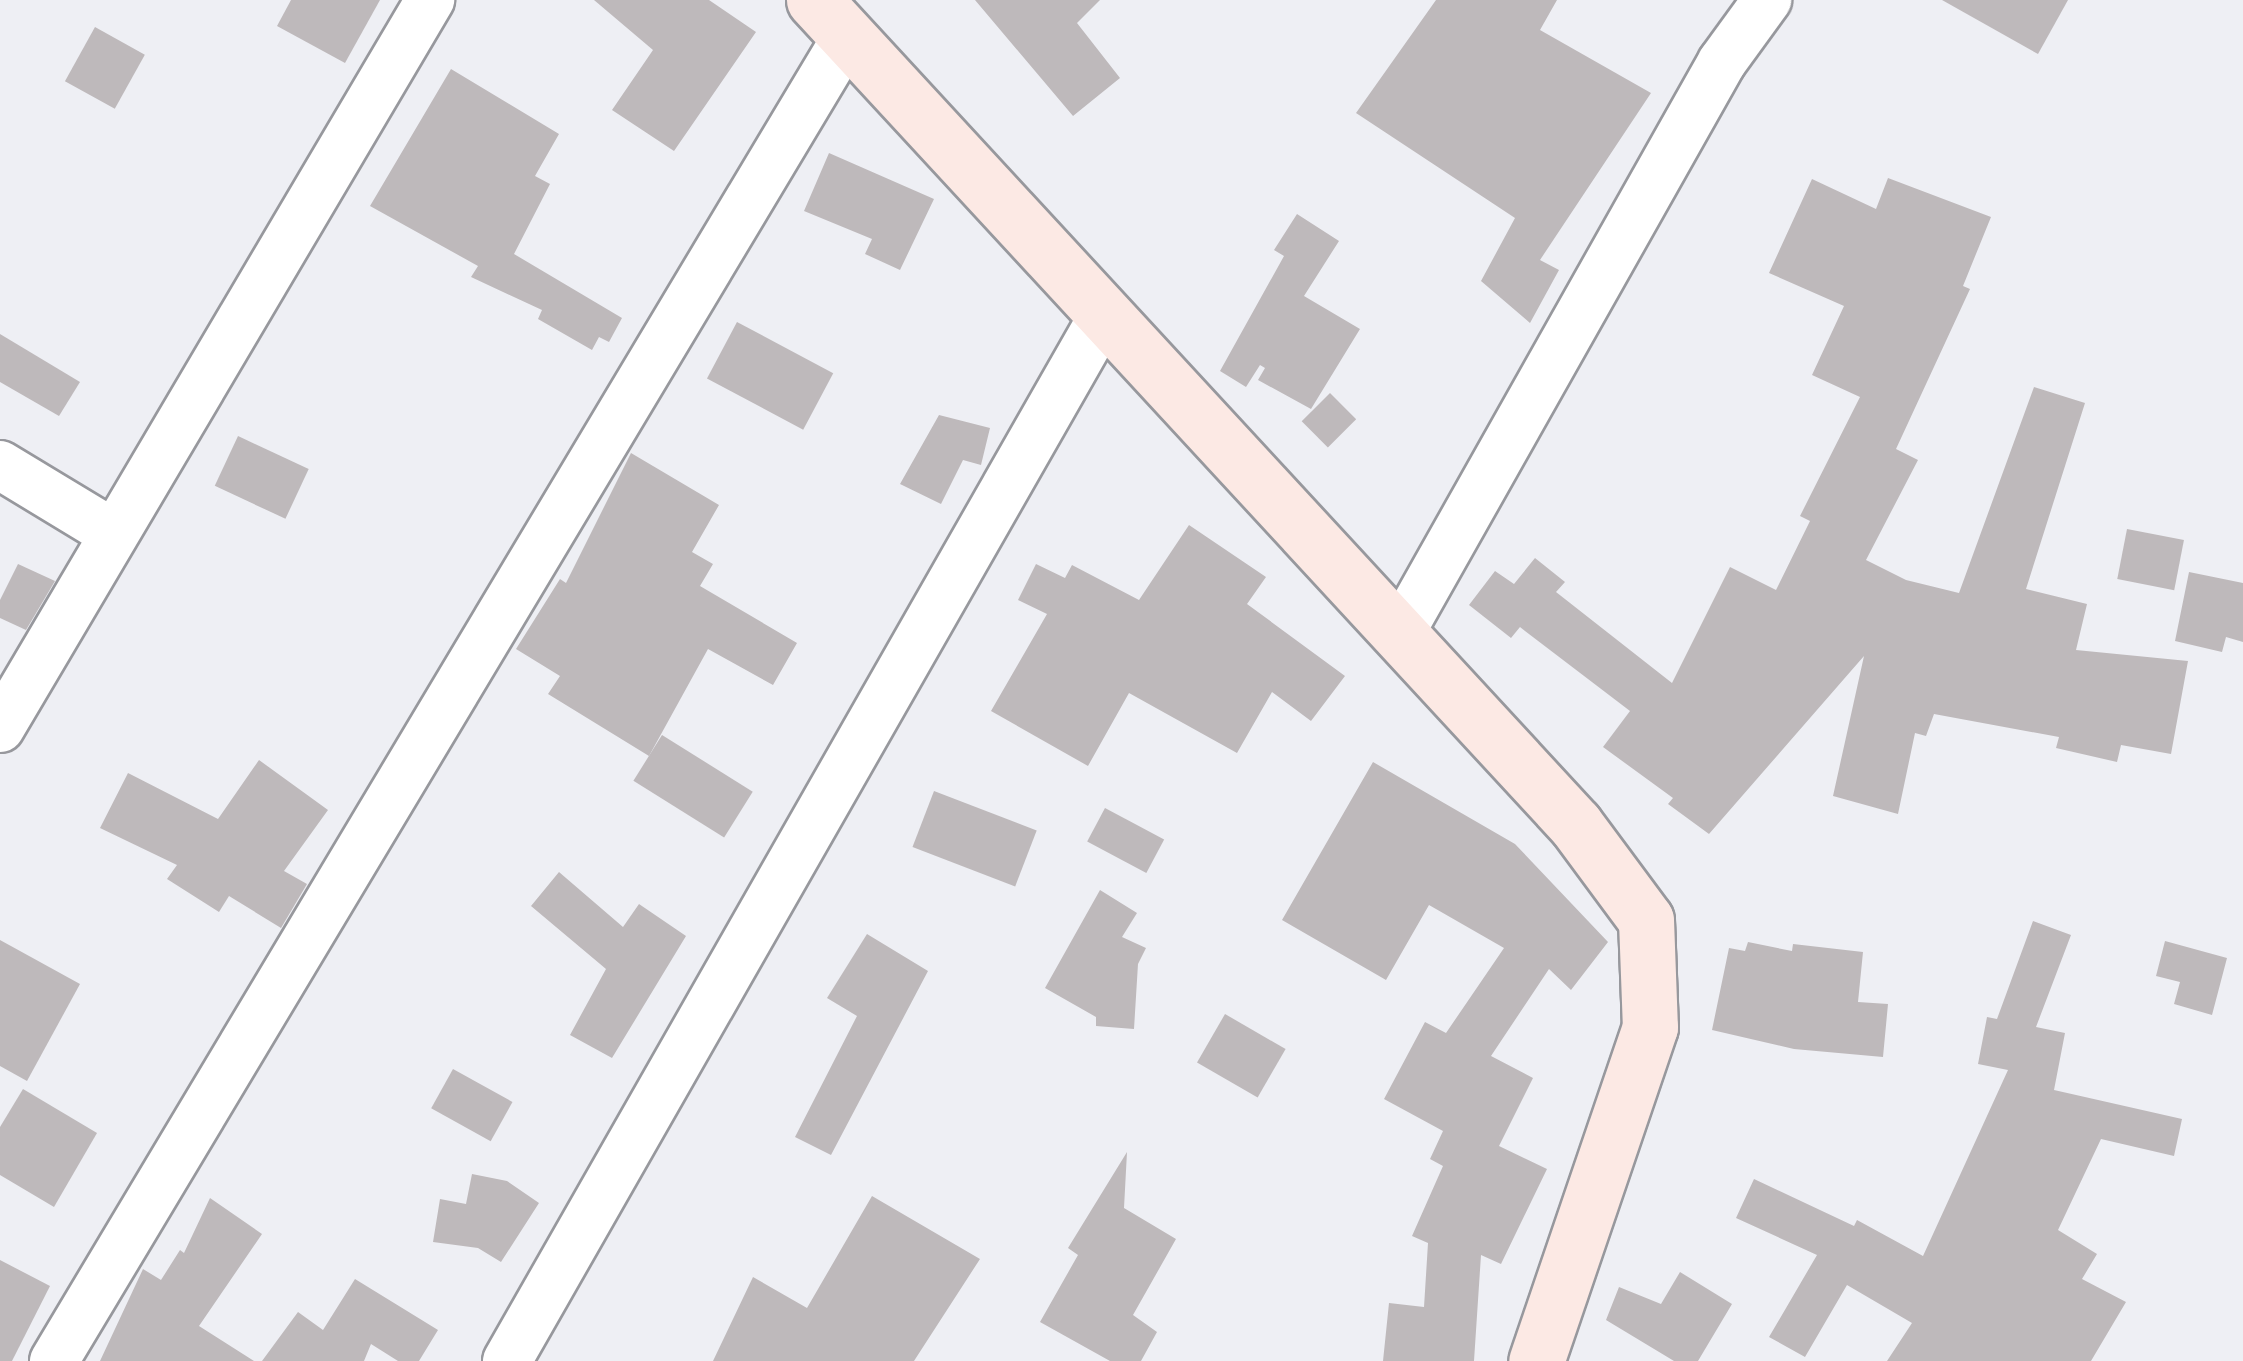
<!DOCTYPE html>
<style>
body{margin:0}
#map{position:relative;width:2243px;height:1361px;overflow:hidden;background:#eeeff4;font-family:"Roboto Condensed",sans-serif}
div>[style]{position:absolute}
.building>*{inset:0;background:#beb9bb;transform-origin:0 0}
.roads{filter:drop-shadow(2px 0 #97989d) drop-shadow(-2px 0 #97989d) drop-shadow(0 2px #97989d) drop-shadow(0 -2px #97989d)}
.street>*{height:48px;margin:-24px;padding:0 24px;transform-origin:24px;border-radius:24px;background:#fff}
.secondary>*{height:55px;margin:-27.5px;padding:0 27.5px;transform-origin:27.5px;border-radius:27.5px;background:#fce9e4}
span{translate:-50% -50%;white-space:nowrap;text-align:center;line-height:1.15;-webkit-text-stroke:8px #eeeff4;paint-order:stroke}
</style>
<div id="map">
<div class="building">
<i style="clip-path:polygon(291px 0,380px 0,345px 63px,277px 26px)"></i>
<i style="clip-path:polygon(594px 0,709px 0,756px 32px,674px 151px,612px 110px,653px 50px)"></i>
<i style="clip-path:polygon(975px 0,1100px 0,1077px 23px,1120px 78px,1073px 116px)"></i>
<i style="clip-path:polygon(1436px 0,1557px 0,1540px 30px,1651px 93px,1540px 260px,1559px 270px,1530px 323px,1481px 281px,1515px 218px,1356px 113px)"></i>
<i style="clip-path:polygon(1942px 0,2068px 0,2038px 54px)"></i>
<i style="left:95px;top:27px;width:57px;height:62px;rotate:29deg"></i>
<i style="clip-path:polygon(451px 69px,559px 134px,535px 176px,550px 184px,514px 254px,622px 318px,609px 342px,599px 337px,592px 350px,538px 319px,542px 310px,471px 277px,478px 266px,370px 206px)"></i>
<i style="clip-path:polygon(829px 153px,934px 199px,900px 270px,865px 254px,872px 239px,804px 211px)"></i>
<i style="clip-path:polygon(1888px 178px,1991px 217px,1963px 286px,1970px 289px,1896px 449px,1918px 460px,1866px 560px,1906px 580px,1959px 593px,2034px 387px,2085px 403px,2026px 589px,2087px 604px,2076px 650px,2188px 661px,2171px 754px,2121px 745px,2117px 762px,2056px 748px,2059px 737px,1934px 714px,1926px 736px,1915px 733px,1898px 814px,1833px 796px,1864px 656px,1709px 834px,1668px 804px,1673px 798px,1603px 747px,1630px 711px,1525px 631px,1520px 627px,1511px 638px,1469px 605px,1495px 571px,1514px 584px,1535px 558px,1565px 582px,1556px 592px,1672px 683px,1730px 567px,1776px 590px,1810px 521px,1800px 516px,1860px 397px,1812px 375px,1844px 306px,1769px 273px,1812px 179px,1876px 209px)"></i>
<i style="clip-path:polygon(1297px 214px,1339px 241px,1304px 296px,1360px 329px,1311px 409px,1258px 380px,1265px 368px,1260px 365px,1246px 387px,1220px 371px,1284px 256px,1274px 250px)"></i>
<i style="left:737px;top:322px;width:109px;height:64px;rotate:28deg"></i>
<i style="clip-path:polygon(0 334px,80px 382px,59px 416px,0 382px)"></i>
<i style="left:1330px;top:393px;width:37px;height:40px;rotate:45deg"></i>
<i style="clip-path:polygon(939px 415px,990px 428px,981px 465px,963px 460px,941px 504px,900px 484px)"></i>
<i style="left:238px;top:436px;width:78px;height:55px;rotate:25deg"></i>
<i style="clip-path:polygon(631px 453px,719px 505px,692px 552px,713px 564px,700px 586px,797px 643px,773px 685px,708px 649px,649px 756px,548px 694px,560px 676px,516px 649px,560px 579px,566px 583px)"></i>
<i style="clip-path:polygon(1189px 525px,1266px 577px,1247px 604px,1345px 676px,1311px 721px,1272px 692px,1237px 753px,1129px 693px,1088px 766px,991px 711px,1047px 614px,1018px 600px,1036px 564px,1065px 578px,1072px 565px,1139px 600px)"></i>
<i style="left:2127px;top:529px;width:58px;height:51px;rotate:11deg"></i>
<i style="clip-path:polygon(18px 564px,55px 581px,26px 630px,0 618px,0 600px)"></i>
<i style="clip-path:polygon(2189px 572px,2243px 583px,2243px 642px,2226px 637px,2222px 652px,2175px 641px)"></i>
<i style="left:662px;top:735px;width:107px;height:54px;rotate:32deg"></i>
<i style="clip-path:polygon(259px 760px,328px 810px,284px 871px,307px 884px,281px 928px,229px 896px,219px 912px,167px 879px,177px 865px,100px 828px,128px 773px,218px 819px)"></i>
<i style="clip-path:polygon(1373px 762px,1515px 844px,1608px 942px,1571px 990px,1549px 969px,1491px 1056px,1533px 1078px,1499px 1146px,1547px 1169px,1501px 1264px,1481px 1255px,1474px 1361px,1383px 1361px,1389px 1303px,1424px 1307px,1428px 1243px,1412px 1236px,1443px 1166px,1430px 1159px,1443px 1131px,1384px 1099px,1425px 1022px,1446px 1033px,1504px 948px,1429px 905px,1386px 980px,1282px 920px)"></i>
<i style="left:934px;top:791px;width:110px;height:60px;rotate:21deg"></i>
<i style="left:1105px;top:808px;width:67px;height:38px;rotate:28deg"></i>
<i style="clip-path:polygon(559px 872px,623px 927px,639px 904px,686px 936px,612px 1058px,570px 1035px,606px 969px,531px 906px)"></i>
<i style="clip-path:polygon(1100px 890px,1137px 913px,1122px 937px,1146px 948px,1138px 964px,1134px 1029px,1096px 1026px,1096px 1017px,1045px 988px)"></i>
<i style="clip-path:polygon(2033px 921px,2071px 935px,2036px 1027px,2065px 1033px,2054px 1090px,2182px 1119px,2174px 1156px,2101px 1139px,2058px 1230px,2097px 1254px,2082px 1279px,2126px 1302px,2091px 1361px,1887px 1361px,1912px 1323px,1847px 1285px,1805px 1357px,1769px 1337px,1817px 1255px,1736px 1218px,1754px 1179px,1854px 1226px,1857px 1220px,1923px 1256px,2008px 1070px,1978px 1064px,1987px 1017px,1997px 1019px)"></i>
<i style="clip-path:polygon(867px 934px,928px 971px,831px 1155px,795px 1137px,857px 1016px,827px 998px)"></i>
<i style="clip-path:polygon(0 940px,80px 984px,27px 1081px,0 1066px)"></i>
<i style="clip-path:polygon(2165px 941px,2227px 958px,2212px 1015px,2174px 1004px,2180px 982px,2156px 976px)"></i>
<i style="clip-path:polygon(1748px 942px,1792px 951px,1793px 944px,1863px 952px,1858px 1002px,1888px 1004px,1883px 1057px,1794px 1049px,1712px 1030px,1729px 948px,1745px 951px)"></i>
<i style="left:1225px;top:1014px;width:70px;height:56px;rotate:30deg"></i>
<i style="left:453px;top:1069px;width:68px;height:45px;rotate:29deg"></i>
<i style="clip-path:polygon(23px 1089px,97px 1133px,54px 1207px,0 1175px,0 1127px)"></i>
<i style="clip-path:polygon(1127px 1152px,1124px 1208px,1176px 1239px,1133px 1315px,1157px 1332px,1141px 1361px,1110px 1361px,1040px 1322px,1078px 1255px,1068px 1248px)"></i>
<i style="clip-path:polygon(472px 1174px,507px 1181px,539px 1203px,501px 1262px,478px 1248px,433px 1242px,440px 1199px,466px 1204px)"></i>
<i style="clip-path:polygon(872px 1196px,980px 1259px,914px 1361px,713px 1361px,753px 1277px,807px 1308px)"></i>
<i style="clip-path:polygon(210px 1198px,262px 1234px,199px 1326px,254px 1361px,100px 1361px,143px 1269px,161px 1280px,180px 1250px,184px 1253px)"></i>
<i style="clip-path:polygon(0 1260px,50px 1286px,12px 1361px,0 1361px)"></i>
<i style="clip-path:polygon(1680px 1272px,1732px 1304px,1698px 1361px,1674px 1361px,1606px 1320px,1619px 1287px,1661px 1304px)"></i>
<i style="clip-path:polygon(355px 1279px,438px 1330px,419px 1361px,398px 1361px,371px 1344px,364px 1361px,262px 1361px,298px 1312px,323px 1330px)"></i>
</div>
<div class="roads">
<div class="street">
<i style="left:0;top:465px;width:133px;rotate:31.2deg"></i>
<i style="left:1399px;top:635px;width:658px;rotate:-60.59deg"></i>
<i style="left:1722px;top:62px;width:77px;rotate:-54deg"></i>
<i style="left:0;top:728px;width:846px;rotate:-59.43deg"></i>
<i style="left:54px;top:1361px;width:1540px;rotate:-59.09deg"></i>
<i style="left:507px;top:1361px;width:1207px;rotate:-60.29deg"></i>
</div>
<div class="secondary">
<i style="left:814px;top:0;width:1122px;rotate:47.28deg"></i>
<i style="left:1575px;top:824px;width:119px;rotate:53.5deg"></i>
<i style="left:1646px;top:920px;width:107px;rotate:87.9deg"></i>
<i style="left:1650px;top:1027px;width:353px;rotate:108.8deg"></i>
</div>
</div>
</div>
